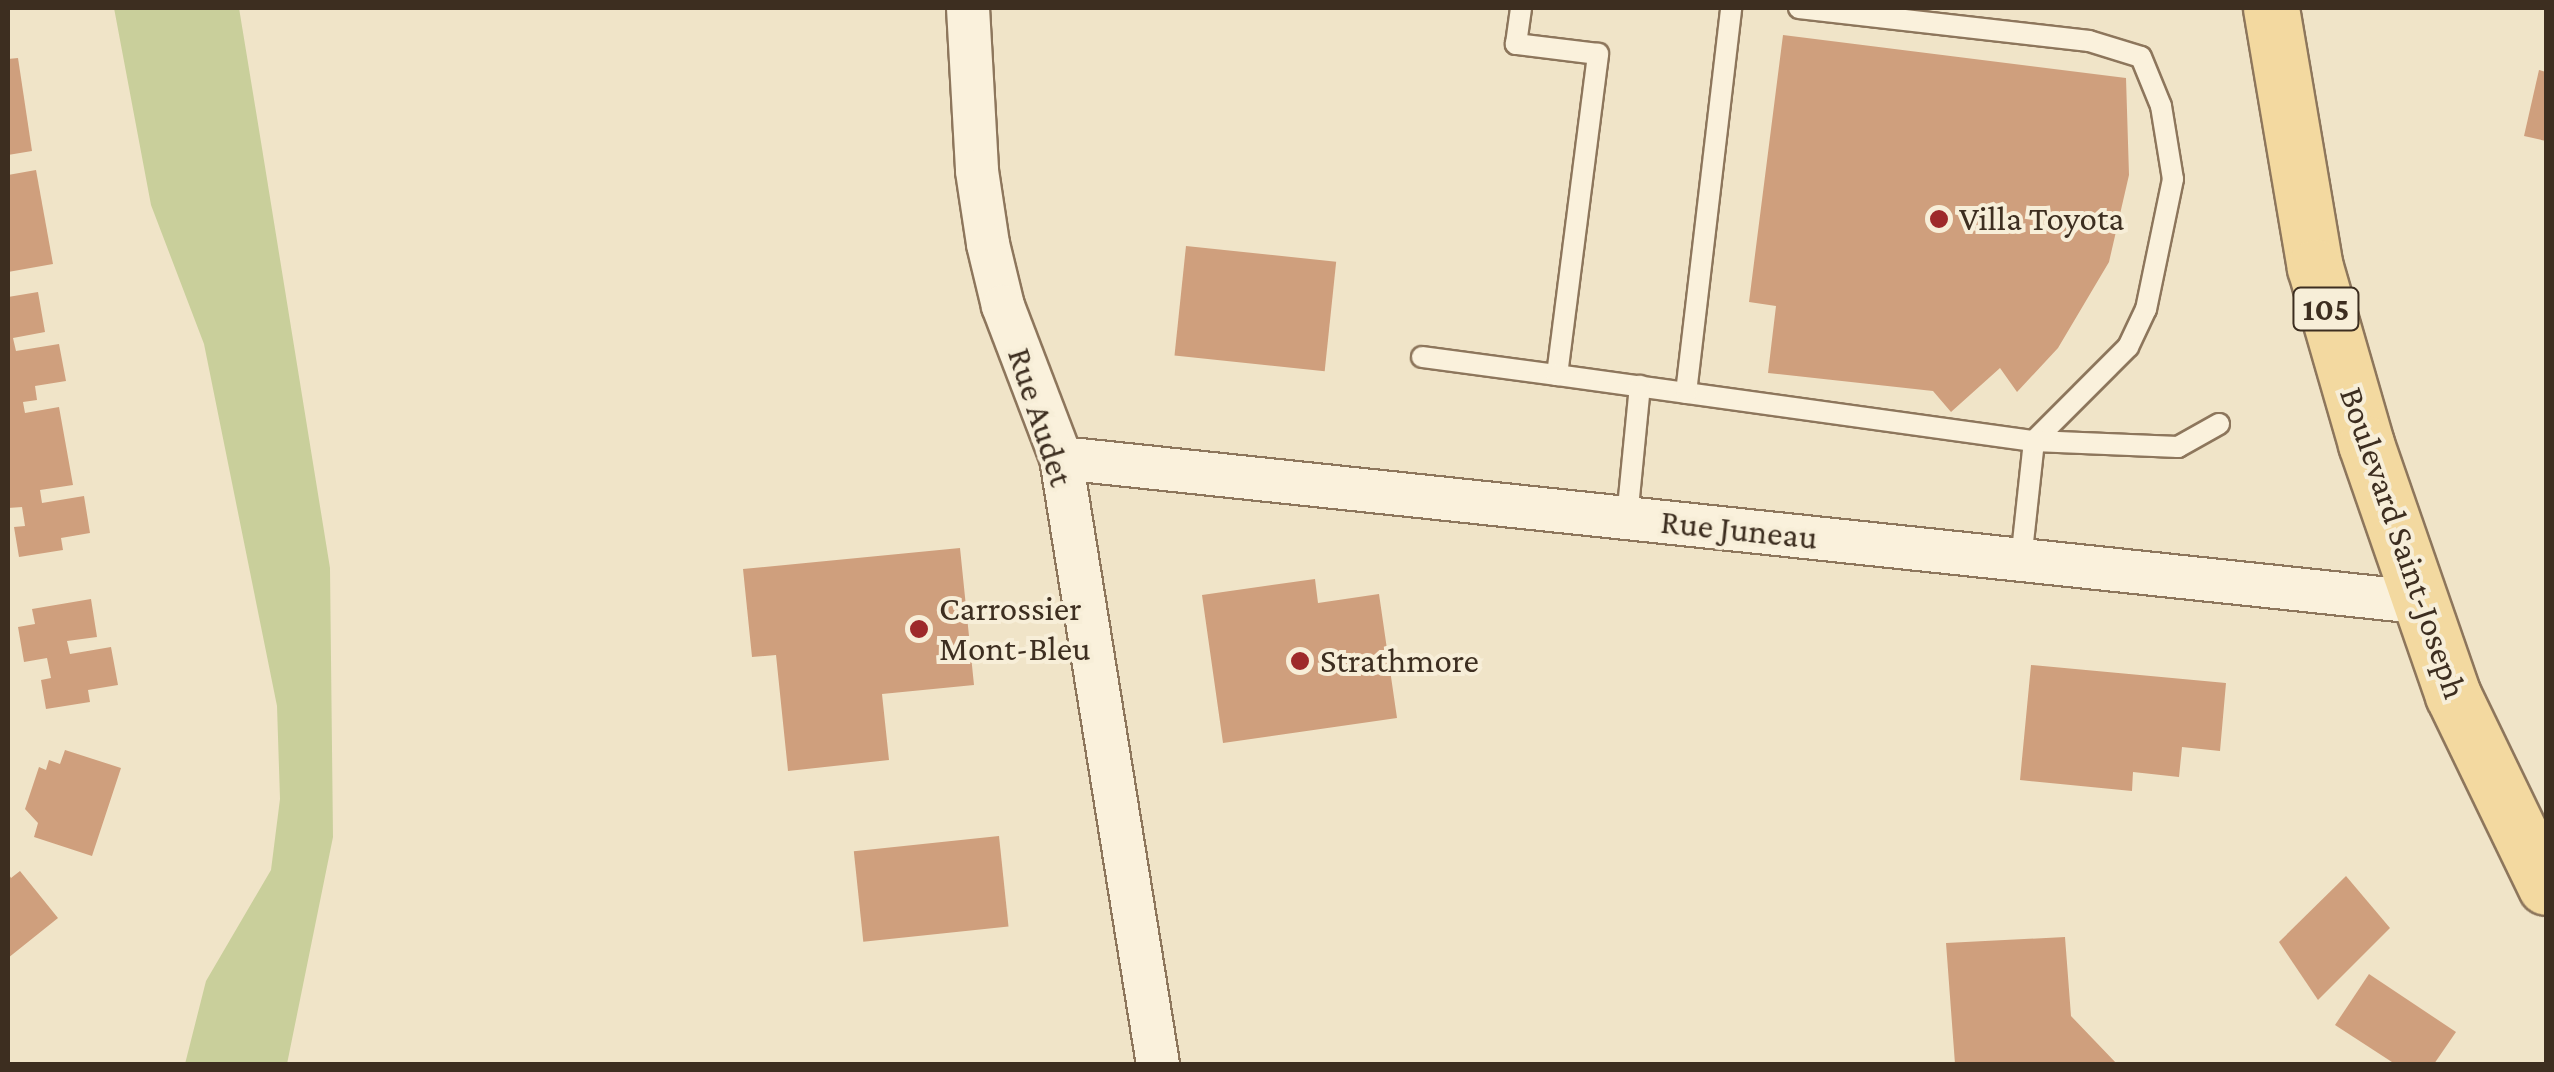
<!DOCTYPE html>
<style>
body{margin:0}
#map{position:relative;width:2554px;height:1072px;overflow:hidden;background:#f0e4c8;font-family:"Crimson Pro",serif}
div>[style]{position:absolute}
.green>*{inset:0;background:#c9cf9b}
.building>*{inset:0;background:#cf9f7d;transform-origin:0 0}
.roads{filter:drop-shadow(2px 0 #8d765c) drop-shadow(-2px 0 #8d765c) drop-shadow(0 2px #8d765c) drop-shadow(0 -2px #8d765c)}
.lane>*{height:20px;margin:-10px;padding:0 10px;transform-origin:10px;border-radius:10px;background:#faf1dc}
.street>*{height:42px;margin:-21px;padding:0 21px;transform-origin:21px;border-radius:21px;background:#faf1dc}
.primary>*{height:55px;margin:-27.5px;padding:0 27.5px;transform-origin:27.5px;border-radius:27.5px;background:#f3d9a0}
.dots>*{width:28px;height:28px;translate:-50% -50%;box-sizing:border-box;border:5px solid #f7eed8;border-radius:50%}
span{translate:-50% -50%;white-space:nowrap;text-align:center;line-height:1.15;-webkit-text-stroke:8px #f7eed8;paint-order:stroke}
.shield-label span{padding:2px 8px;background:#f7eed8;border:2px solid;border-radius:8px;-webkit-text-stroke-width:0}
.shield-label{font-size:32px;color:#3d2e20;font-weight:700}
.poi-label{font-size:35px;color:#3d2e20}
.left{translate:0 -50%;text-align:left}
.street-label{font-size:35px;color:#3d2e20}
.frame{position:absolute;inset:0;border:10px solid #3d2e20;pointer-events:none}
</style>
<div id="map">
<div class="green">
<i style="clip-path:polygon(114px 8px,239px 8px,261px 142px,330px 568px,333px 837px,287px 1064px,185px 1064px,206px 981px,271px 870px,280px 799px,277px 706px,204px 344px,151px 205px)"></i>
</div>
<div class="building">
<i style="clip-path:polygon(1783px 35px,2126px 78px,2129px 175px,2109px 262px,2058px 348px,2017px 392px,2000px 368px,1951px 412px,1933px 391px,1768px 373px,1776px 306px,1749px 302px)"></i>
<i style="clip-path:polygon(18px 58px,32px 151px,8px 155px,8px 59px)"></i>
<i style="clip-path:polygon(2539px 70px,2546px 72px,2546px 141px,2524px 136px)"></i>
<i style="clip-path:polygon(36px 170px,53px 264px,8px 272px,8px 175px)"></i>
<i style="left:1186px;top:246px;width:151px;height:110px;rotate:6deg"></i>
<i style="clip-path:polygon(38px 292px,45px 332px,13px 338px,16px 351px,59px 344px,66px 381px,35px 386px,37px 400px,23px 402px,25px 413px,59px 407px,73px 485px,40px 490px,42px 503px,84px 496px,90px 533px,61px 538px,63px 550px,19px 557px,14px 527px,25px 526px,22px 507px,8px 508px,8px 297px)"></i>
<i style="clip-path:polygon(960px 548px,974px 685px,882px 694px,889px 760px,788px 771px,776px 655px,752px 657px,743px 569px)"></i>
<i style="clip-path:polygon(1315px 579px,1318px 603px,1379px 594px,1397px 718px,1223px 743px,1202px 595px)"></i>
<i style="clip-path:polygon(91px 599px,97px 637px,67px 641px,70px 654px,111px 647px,118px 685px,88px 690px,90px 702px,46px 709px,41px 680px,51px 678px,47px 658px,24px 662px,18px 627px,35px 624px,32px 609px)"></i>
<i style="clip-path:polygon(2031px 665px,2226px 683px,2220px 751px,2182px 747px,2179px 777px,2133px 772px,2132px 791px,2020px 780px)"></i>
<i style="clip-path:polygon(65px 750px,121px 768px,92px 856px,34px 837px,38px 823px,25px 809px,39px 767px,46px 770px,49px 760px,60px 764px)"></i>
<i style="left:999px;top:836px;width:91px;height:146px;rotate:84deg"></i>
<i style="clip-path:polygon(20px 871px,58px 918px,8px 958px,8px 873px,11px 878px)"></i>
<i style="clip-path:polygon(2346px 876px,2390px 928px,2318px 1000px,2279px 942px)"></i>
<i style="clip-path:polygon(2065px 937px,2071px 1016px,2117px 1064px,1955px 1064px,1946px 943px)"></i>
<i style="clip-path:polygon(2369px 974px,2456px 1032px,2434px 1064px,2395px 1064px,2335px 1025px)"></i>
</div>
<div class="roads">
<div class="lane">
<i style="left:1799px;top:8px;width:292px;rotate:6.5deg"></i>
<i style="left:2089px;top:41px;width:54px;rotate:17.1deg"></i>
<i style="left:2141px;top:57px;width:53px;rotate:67.8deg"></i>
<i style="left:2161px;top:106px;width:74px;rotate:80.7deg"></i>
<i style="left:2173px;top:179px;width:133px;rotate:101.7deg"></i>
<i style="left:2146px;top:309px;width:42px;rotate:115.3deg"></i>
<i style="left:2128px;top:347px;width:133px;rotate:135deg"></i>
<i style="left:2034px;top:441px;width:120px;rotate:96.2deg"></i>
<i style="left:1422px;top:357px;width:136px;rotate:7.6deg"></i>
<i style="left:1557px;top:375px;width:324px;rotate:-82.7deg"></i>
<i style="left:1598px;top:54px;width:83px;rotate:-173deg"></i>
<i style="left:1516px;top:44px;width:36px;rotate:-82deg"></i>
<i style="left:1557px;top:375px;width:482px;rotate:7.9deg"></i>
<i style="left:2034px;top:441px;width:144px;rotate:2.4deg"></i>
<i style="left:2178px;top:447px;width:47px;rotate:-29.3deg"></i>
<i style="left:1686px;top:393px;width:388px;rotate:-83.3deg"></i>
<i style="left:1627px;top:518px;width:133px;rotate:-84.4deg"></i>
</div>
<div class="street">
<i style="left:968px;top:8px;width:163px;rotate:86.8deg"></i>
<i style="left:977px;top:171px;width:74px;rotate:81.4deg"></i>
<i style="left:988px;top:244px;width:64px;rotate:76.4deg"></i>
<i style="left:1003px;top:306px;width:163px;rotate:69.1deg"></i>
<i style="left:1061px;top:458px;width:614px;rotate:80.91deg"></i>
<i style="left:1061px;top:458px;width:1364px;rotate:6.06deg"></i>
</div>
<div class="primary">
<i style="left:2271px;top:8px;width:263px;rotate:80.4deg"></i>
<i style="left:2315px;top:267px;width:184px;rotate:73.9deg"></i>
<i style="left:2366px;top:444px;width:266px;rotate:70.9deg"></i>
<i style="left:2453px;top:695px;width:213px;rotate:64.2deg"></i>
</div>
</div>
<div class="dots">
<i style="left:1939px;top:219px;background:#9e2a2b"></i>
<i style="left:919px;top:629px;background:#9e2a2b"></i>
<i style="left:1300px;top:661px;background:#9e2a2b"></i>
</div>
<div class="shield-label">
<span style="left:2326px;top:309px">105</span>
</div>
<div class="poi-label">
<span class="left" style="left:1959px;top:219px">Villa Toyota</span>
<span class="left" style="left:939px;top:629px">Carrossier<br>Mont-Bleu</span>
<span class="left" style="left:1320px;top:661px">Strathmore</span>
</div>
<div class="street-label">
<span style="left:1040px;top:417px;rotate:72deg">Rue Audet</span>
<span style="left:1739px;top:530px;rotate:6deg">Rue Juneau</span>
<span style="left:2403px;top:543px;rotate:71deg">Boulevard Saint-Joseph</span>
</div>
<div class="frame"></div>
</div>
